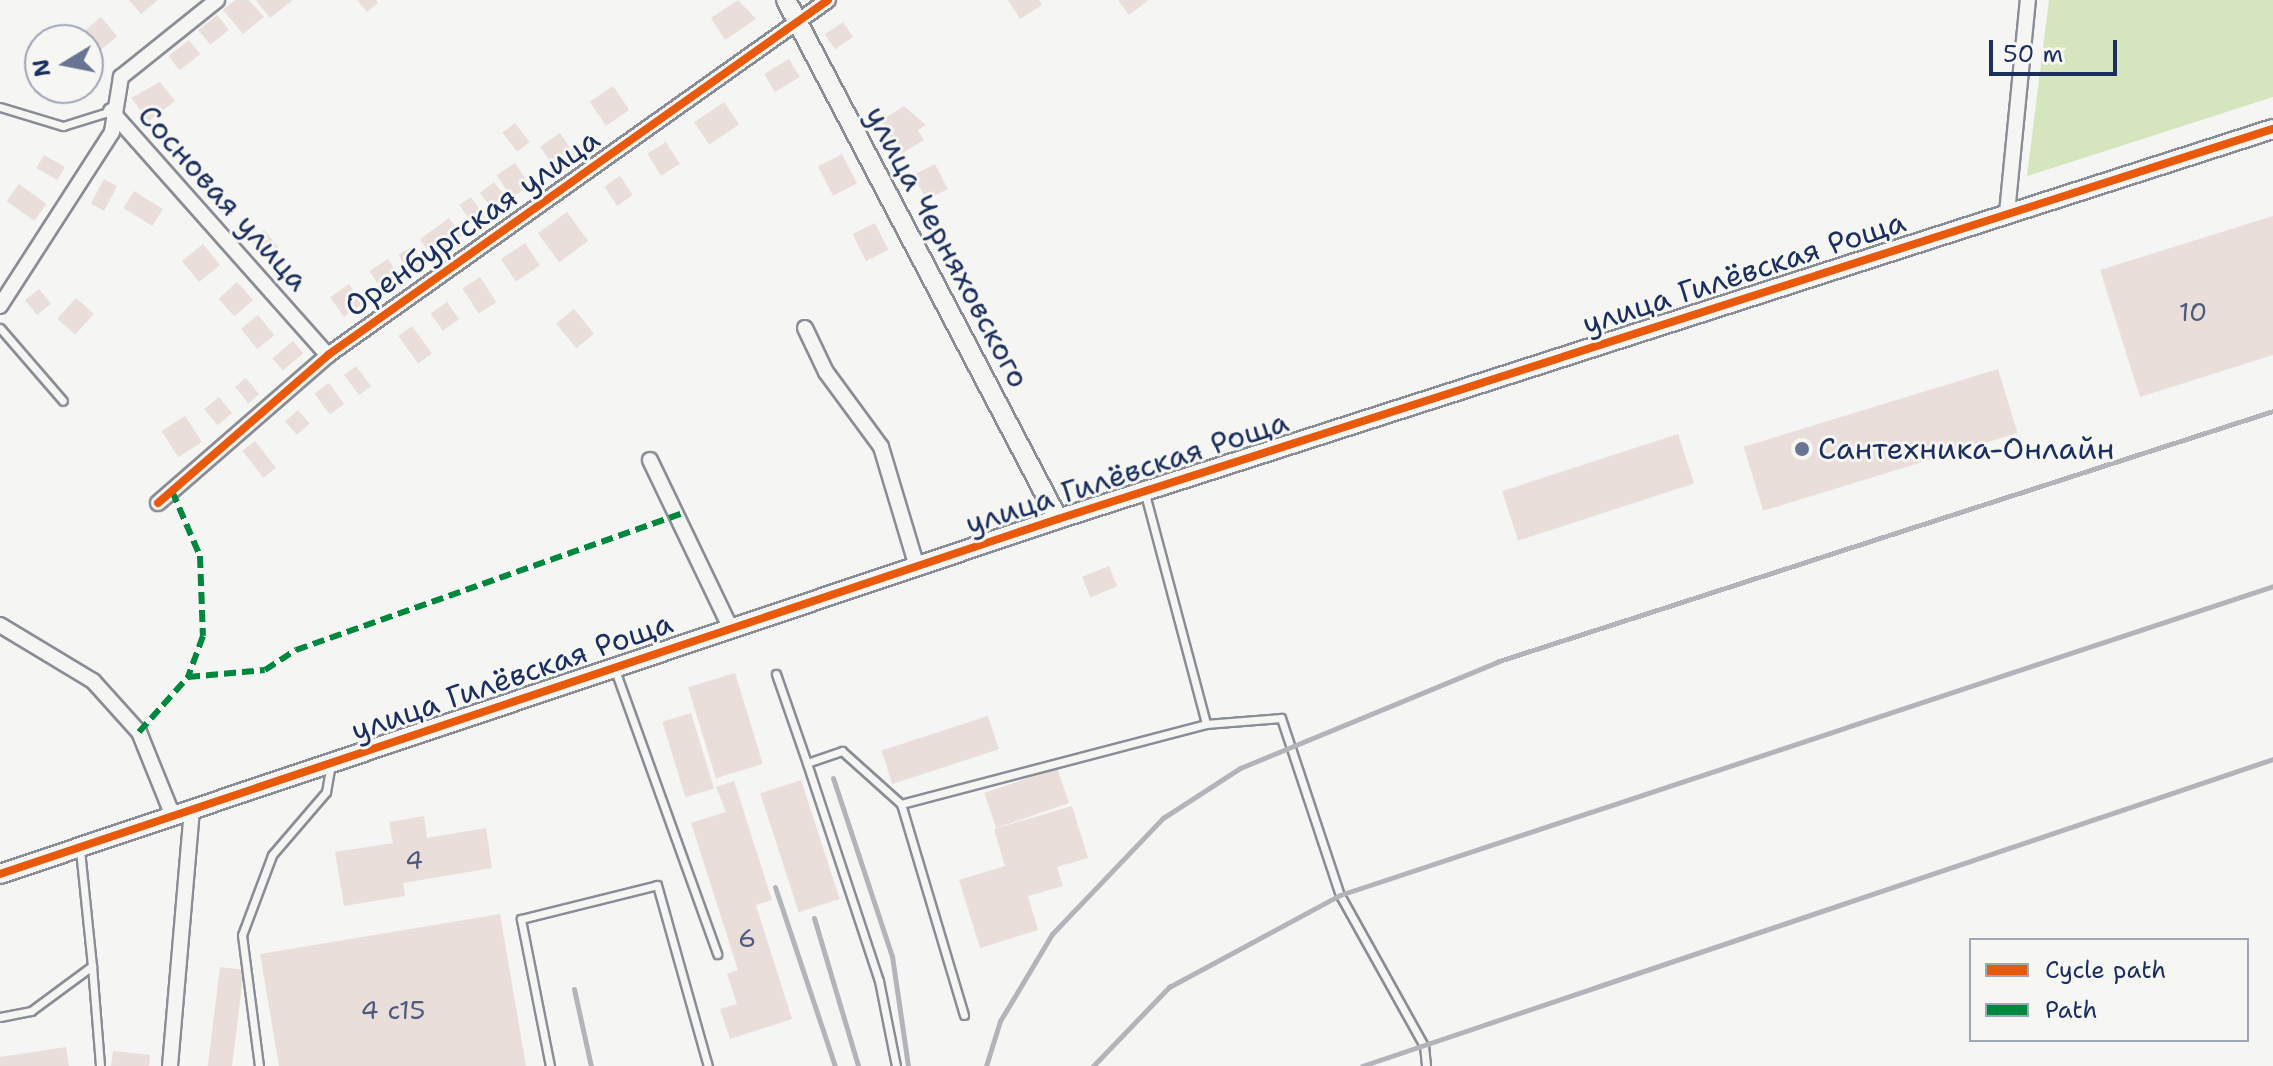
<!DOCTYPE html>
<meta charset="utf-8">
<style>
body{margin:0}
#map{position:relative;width:2273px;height:1066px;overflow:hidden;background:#f5f5f3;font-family:"Shantell Sans",sans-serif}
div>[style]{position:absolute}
.green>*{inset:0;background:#d5e5bd}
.building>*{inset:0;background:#e9deda;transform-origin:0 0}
.roads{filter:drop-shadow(2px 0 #898d95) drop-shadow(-2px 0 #898d95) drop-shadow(0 2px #898d95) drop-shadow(0 -2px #898d95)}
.service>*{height:7px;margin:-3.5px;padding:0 3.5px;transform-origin:3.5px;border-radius:3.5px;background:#f5f5f3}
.minor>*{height:14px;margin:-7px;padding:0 7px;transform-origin:7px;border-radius:7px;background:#f5f5f3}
.tertiary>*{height:18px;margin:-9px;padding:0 9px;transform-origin:9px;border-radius:9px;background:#f5f5f3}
.rail>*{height:5px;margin:-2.5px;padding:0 2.5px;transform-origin:2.5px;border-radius:2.5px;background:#b2b4b9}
.quiet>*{height:6px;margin-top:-3px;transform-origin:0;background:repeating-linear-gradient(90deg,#00873e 0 12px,transparent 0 18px)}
.cycleway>*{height:8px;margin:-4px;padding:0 4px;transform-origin:4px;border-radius:4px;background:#e8590c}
.dots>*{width:22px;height:22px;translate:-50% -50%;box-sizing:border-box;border:4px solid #f6f6f2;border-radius:50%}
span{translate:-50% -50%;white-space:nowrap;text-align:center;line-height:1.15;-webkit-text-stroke:6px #f6f6f2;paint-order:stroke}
.number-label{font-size:26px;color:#4e5b7d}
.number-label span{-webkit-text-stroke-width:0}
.street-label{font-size:30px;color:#1b2f5e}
.poi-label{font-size:30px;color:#1b2f5e}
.left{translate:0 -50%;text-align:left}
.legend{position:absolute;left:1969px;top:938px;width:280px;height:104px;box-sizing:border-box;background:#f6f6f2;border:2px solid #9ea6b7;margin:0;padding:10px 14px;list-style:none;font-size:24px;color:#1b2f5e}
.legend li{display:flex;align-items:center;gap:16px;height:40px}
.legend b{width:40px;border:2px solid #9ea6b7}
.north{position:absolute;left:24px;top:24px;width:80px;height:80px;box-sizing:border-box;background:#f6f6f2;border:2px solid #9ea6b7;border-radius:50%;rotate:260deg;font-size:22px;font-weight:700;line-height:32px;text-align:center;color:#1b2f5e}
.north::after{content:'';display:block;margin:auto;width:28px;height:36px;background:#677492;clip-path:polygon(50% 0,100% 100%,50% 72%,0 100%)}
.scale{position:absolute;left:1989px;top:40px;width:128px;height:36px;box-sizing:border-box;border:4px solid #1b2f5e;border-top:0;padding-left:10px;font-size:24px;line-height:28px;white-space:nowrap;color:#1b2f5e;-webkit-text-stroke:6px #f6f6f2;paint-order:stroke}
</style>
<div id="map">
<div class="green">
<i style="clip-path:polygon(2049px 0,2273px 0,2273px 97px,2027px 176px)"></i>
</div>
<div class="building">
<i style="clip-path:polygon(129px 0,158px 0,141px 14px)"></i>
<i style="clip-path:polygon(235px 0,249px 0,264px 17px,243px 34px,223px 10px)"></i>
<i style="clip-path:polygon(256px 0,293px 0,270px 18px)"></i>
<i style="clip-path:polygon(357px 0,376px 0,378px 3px,367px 12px)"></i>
<i style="clip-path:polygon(738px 0,756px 19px,725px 40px,711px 18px)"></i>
<i style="clip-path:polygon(1008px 0,1039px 0,1042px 5px,1020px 19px)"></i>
<i style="clip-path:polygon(1118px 0,1149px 0,1129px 15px)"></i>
<i style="left:217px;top:15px;width:19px;height:24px;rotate:51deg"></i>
<i style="left:101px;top:17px;width:25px;height:26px;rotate:50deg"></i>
<i style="left:843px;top:22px;width:18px;height:22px;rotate:56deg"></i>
<i style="left:189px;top:40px;width:18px;height:26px;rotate:52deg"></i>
<i style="left:789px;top:59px;width:21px;height:29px;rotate:59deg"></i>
<i style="clip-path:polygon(160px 82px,175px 101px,149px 121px,131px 98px)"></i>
<i style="left:613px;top:86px;width:29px;height:28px;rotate:56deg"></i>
<i style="left:724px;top:102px;width:27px;height:36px;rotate:56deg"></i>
<i style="clip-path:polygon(904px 106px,926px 125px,918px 130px,924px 140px,901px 154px,880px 121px)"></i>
<i style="left:515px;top:123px;width:24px;height:16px;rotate:52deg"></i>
<i style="left:560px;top:133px;width:27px;height:24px;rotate:56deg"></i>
<i style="left:666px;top:142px;width:26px;height:22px;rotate:58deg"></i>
<i style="left:842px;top:154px;width:33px;height:27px;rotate:63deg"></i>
<i style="left:44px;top:155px;width:24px;height:15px;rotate:30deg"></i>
<i style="left:515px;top:163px;width:27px;height:22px;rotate:57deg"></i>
<i style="left:935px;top:164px;width:28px;height:24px;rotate:63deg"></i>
<i style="left:620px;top:176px;width:23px;height:19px;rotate:56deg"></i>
<i style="left:104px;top:179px;width:15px;height:28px;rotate:28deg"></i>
<i style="left:494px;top:182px;width:23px;height:18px;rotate:52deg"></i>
<i style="left:19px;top:184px;width:34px;height:21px;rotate:36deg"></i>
<i style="left:134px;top:191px;width:34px;height:20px;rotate:32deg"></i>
<i style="left:471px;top:197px;width:25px;height:14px;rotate:56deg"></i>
<i style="left:567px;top:212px;width:36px;height:36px;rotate:54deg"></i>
<i style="clip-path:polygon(2273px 216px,2273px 355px,2140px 397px,2100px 270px)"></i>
<i style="left:449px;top:218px;width:22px;height:36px;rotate:54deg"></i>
<i style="left:875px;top:223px;width:30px;height:25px;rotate:64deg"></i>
<i style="left:264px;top:230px;width:25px;height:16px;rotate:50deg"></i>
<i style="left:525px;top:243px;width:27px;height:29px;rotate:56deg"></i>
<i style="left:203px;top:244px;width:27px;height:27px;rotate:51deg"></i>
<i style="left:413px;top:246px;width:21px;height:17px;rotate:59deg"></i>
<i style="left:388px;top:259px;width:27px;height:22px;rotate:57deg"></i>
<i style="left:480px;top:277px;width:30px;height:21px;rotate:57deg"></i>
<i style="left:237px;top:282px;width:24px;height:25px;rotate:48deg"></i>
<i style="left:349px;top:284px;width:24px;height:23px;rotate:55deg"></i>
<i style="left:39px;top:289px;width:19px;height:18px;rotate:51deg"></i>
<i style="left:76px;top:298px;width:24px;height:28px;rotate:42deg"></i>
<i style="left:447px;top:302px;width:21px;height:20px;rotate:55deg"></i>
<i style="left:574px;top:309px;width:32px;height:23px;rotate:51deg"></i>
<i style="left:258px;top:315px;width:26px;height:22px;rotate:51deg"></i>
<i style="left:412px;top:326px;width:34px;height:17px;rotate:54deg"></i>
<i style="left:293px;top:341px;width:16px;height:27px;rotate:50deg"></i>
<i style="left:356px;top:366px;width:25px;height:15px;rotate:53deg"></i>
<i style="left:1998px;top:369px;width:67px;height:266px;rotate:73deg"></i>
<i style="left:246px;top:378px;width:21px;height:14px;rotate:51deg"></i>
<i style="left:329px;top:383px;width:26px;height:18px;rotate:54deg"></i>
<i style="left:219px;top:397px;width:21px;height:19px;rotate:51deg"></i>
<i style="left:298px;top:410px;width:18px;height:17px;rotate:49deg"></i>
<i style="left:185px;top:416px;width:31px;height:28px;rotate:57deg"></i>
<i style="left:1678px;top:434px;width:52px;height:185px;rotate:72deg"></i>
<i style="left:255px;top:441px;width:34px;height:16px;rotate:52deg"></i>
<i style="left:1109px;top:566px;width:22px;height:29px;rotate:68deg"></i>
<i style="left:735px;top:673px;width:95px;height:49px;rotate:73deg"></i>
<i style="left:691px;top:713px;width:79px;height:30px;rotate:73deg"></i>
<i style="left:988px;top:716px;width:35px;height:112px;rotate:72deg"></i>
<i style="left:1057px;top:768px;width:37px;height:77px;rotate:71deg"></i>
<i style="left:801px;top:780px;width:125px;height:43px;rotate:72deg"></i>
<i style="clip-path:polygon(734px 781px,772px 900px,756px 905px,792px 1019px,730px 1039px,720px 1009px,737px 1004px,727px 974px,738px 970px,691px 823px,726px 812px,716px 787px)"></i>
<i style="clip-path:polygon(1072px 806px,1088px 858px,1057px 867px,1063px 886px,1028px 896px,1038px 930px,980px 948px,959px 880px,1005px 866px,994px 829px)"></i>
<i style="clip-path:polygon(424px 816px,427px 838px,486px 828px,492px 868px,403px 883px,405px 896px,344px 906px,335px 852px,393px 843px,389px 822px)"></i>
<i style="clip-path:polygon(500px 914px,526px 1066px,279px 1066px,260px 954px)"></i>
<i style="left:220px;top:967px;width:24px;height:100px;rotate:7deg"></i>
<i style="clip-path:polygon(66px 1047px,69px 1066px,0 1066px,0 1057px)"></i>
<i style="clip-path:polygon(113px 1051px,150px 1055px,149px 1066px,111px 1066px)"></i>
</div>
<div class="roads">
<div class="service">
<i style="left:0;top:107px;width:66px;rotate:16.8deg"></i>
<i style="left:63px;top:126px;width:50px;rotate:-17.4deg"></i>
<i style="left:0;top:328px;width:96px;rotate:49.2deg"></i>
<i style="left:1145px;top:494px;width:238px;rotate:75.1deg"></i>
<i style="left:1206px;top:724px;width:75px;rotate:-4.6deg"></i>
<i style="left:1281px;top:718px;width:187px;rotate:71.6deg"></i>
<i style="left:1340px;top:895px;width:173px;rotate:60.9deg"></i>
<i style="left:1424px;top:1046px;width:20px;rotate:84deg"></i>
<i style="left:615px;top:670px;width:302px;rotate:70.2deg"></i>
<i style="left:776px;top:674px;width:94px;rotate:70.8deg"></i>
<i style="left:92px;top:966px;width:100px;rotate:85.4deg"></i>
<i style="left:964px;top:1015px;width:220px;rotate:-106.6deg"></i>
<i style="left:901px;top:804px;width:315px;rotate:-14.7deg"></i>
<i style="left:0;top:1017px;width:32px;rotate:-11deg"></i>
<i style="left:31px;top:1011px;width:76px;rotate:-36.4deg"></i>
<i style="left:92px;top:966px;width:118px;rotate:-95.9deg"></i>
<i style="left:259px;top:1066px;width:132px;rotate:-97.4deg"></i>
<i style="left:242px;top:935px;width:85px;rotate:-69.4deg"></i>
<i style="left:272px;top:855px;width:83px;rotate:-49.4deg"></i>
<i style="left:326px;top:792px;width:27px;rotate:-80deg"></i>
<i style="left:550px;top:1066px;width:150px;rotate:-101.2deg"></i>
<i style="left:521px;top:919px;width:140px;rotate:-14deg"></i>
<i style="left:657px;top:885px;width:188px;rotate:74.3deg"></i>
<i style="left:896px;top:1066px;width:87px;rotate:-101.3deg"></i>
<i style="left:879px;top:981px;width:230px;rotate:-108.3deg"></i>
<i style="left:807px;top:763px;width:37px;rotate:-19deg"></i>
<i style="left:842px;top:751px;width:79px;rotate:41.9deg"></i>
</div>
<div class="minor">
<i style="left:111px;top:111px;width:327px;rotate:48.4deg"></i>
<i style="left:2007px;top:213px;width:214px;rotate:-84.4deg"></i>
<i style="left:0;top:306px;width:207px;rotate:-57.2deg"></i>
<i style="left:112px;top:132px;width:56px;rotate:-80.7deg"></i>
<i style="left:121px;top:77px;width:123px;rotate:-38.7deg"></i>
<i style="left:805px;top:328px;width:49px;rotate:64.5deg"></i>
<i style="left:826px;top:372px;width:93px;rotate:53.7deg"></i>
<i style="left:881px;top:447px;width:125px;rotate:73.3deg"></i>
<i style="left:650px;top:460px;width:187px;rotate:64.4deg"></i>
<i style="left:158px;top:503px;width:225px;rotate:-41deg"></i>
<i style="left:328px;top:355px;width:613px;rotate:-35.37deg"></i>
<i style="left:0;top:625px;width:109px;rotate:31.1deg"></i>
<i style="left:93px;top:681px;width:69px;rotate:48deg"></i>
<i style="left:139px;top:732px;width:91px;rotate:68deg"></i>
<i style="left:170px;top:1066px;width:257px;rotate:-85.1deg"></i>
</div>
<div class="tertiary">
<i style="left:786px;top:0;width:586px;rotate:62.34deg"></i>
<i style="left:0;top:874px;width:1116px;rotate:-18.55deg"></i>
<i style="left:1058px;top:519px;width:1276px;rotate:-17.8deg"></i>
</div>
</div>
<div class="rail">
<i style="left:833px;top:778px;width:188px;rotate:71.7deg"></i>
<i style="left:892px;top:956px;width:111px;rotate:81.7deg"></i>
<i style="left:775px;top:887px;width:189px;rotate:71.5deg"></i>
<i style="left:814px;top:918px;width:154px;rotate:73.4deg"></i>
<i style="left:574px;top:989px;width:79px;rotate:77.6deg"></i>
<i style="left:986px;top:1066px;width:47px;rotate:-72.7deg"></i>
<i style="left:1000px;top:1021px;width:101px;rotate:-59.1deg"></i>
<i style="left:1052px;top:934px;width:161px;rotate:-46.3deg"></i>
<i style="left:1163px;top:818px;width:92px;rotate:-33deg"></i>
<i style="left:1240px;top:768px;width:280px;rotate:-22.4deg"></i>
<i style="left:1499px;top:661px;width:813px;rotate:-17.9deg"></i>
<i style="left:1093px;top:1066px;width:110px;rotate:-46.1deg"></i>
<i style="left:1169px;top:987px;width:194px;rotate:-28.3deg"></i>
<i style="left:1340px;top:895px;width:983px;rotate:-18.32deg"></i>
<i style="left:1362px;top:1066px;width:961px;rotate:-18.62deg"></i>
</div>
<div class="quiet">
<i style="left:172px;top:491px;width:71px;rotate:66.7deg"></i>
<i style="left:200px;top:556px;width:80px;rotate:87.9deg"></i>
<i style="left:203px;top:636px;width:44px;rotate:110.1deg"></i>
<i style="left:139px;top:732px;width:74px;rotate:-48.3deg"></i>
<i style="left:188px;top:677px;width:77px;rotate:-5.2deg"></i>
<i style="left:265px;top:670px;width:37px;rotate:-33deg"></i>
<i style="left:296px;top:650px;width:408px;rotate:-19.5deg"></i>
</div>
<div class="cycleway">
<i style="left:158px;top:503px;width:225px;rotate:-41deg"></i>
<i style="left:328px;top:355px;width:613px;rotate:-35.37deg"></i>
<i style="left:0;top:874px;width:1116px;rotate:-18.55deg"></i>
<i style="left:1058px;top:519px;width:1276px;rotate:-17.8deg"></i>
</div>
<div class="dots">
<i style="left:1802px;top:449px;background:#677492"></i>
</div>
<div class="number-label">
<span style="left:2193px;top:312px">10</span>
<span style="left:414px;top:860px">4</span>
<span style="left:747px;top:938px">6</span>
<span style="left:393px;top:1010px">4 с15</span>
</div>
<div class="street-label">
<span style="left:223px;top:198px;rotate:48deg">Сосновая улица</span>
<span style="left:472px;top:223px;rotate:-35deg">Оренбургская улица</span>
<span style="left:947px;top:247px;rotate:62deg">улица Черняховского</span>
<span style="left:1744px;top:273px;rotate:-18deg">улица Гилёвская Роща</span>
<span style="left:1127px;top:473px;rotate:-18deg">улица Гилёвская Роща</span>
<span style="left:512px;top:677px;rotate:-19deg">улица Гилёвская Роща</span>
</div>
<div class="poi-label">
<span class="left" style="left:1818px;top:449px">Сантехника-Онлайн</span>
</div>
<ul class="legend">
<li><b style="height:10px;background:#e8590c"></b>Cycle path</li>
<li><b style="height:10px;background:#00873e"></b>Path</li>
</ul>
<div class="north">N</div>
<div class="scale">50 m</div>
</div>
